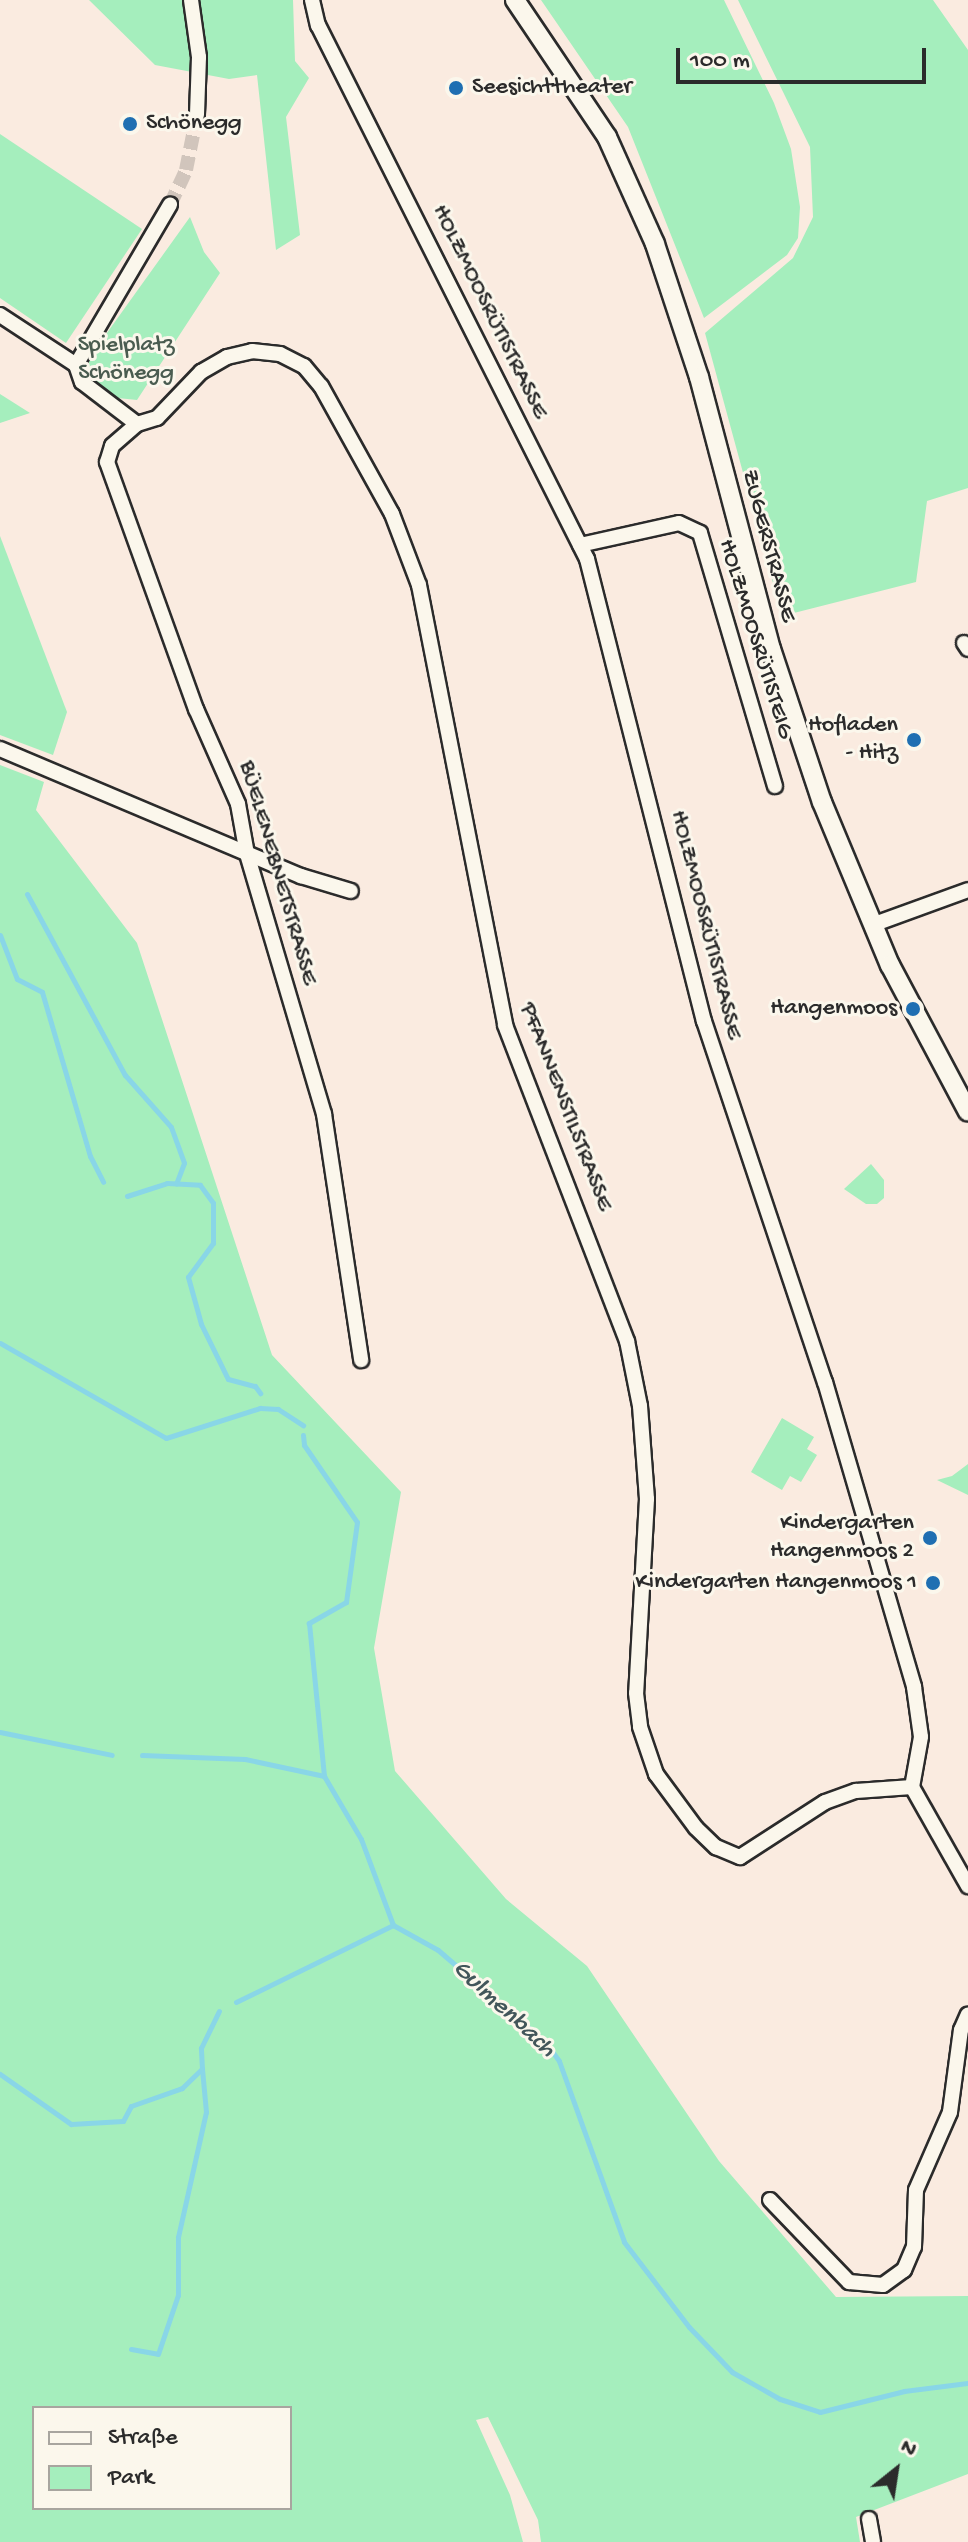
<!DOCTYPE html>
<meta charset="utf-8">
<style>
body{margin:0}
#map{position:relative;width:968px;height:2542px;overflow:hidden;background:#faebe0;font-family:"Gochi Hand",sans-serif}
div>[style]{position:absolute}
.green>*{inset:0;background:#a5eebd}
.stream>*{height:5px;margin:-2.5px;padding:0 2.5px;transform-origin:2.5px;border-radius:2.5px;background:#89d6e7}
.minor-tunnel>*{height:14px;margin-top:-7px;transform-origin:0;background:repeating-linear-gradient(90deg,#d1c5bc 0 14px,transparent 0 21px)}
.roads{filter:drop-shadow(2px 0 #2b2b2b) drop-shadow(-2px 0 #2b2b2b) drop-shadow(0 2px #2b2b2b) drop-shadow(0 -2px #2b2b2b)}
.minor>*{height:14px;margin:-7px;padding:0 7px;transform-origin:7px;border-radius:7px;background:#fbf7ec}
.secondary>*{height:18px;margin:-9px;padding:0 9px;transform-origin:9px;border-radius:9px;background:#fbf7ec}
.dots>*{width:22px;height:22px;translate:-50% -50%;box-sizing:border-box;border:4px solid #fbf7ec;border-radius:50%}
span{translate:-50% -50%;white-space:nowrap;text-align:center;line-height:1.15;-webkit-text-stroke:6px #fbf7ec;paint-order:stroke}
.poi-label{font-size:24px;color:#2b2b2b}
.left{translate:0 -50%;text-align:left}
.right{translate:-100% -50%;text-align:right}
.street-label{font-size:24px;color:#2b2b2b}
.park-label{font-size:24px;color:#4a5c50}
.water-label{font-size:26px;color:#42565a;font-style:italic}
.legend{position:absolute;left:32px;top:2406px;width:260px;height:104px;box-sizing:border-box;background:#fbf7ec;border:2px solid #a8a59f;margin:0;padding:10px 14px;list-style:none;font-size:24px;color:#2b2b2b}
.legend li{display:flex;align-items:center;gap:16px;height:40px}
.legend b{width:40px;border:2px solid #a8a59f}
.north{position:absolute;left:856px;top:2430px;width:80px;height:80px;-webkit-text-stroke:6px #fbf7ec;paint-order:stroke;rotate:30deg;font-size:22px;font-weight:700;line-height:32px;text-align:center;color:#2b2b2b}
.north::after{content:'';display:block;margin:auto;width:28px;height:36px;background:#2b2b2b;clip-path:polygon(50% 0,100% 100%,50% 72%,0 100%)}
.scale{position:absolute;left:676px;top:48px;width:250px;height:36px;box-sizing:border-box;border:4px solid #2b2b2b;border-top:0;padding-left:10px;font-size:24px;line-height:28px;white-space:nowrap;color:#2b2b2b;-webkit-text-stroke:6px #fbf7ec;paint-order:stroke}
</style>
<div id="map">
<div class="green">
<i style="clip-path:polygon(89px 0,293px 0,295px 61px,309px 78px,286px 117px,300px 235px,276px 250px,257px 75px,229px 79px,155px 65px)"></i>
<i style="clip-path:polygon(541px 0,724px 0,774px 103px,791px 149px,800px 207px,798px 238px,787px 255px,704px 318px,628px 127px)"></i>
<i style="clip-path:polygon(738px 0,933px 0,968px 50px,968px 488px,927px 501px,916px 582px,782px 616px,705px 333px,793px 258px,813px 217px,810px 147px)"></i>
<i style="clip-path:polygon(0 134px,142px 229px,66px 343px,0 298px)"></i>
<i style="clip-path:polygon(190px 217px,204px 252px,220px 273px,137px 400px,108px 397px,89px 374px,89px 358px)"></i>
<i style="clip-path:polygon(0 394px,30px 413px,0 423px)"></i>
<i style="clip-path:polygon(0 536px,67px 712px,53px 755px,0 735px)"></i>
<i style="clip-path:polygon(evenodd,0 765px,44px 782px,36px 810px,137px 943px,272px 1355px,401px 1492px,374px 1648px,395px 1771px,506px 1899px,587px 1966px,719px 2161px,836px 2297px,968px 2296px,968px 2474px,856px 2517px,860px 2542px,541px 2542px,538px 2520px,488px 2417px,476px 2420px,510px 2495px,523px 2542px,0 2542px,0 765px,34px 2408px,290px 2408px,290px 2508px,34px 2508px,34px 2408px)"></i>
<i style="clip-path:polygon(871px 1164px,884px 1180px,884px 1198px,877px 1204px,866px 1204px,844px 1189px)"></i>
<i style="clip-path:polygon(782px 1418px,814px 1437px,807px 1449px,817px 1455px,801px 1482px,790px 1476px,782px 1490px,751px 1472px)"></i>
<i style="clip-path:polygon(968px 1464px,968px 1495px,937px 1480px,952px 1476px)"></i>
</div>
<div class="stream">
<i style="left:27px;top:894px;width:206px;rotate:61.6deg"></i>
<i style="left:125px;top:1075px;width:69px;rotate:48.5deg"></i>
<i style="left:171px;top:1127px;width:38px;rotate:70deg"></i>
<i style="left:184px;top:1163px;width:22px;rotate:111deg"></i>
<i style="left:0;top:935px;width:47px;rotate:68.9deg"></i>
<i style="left:17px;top:979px;width:28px;rotate:27deg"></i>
<i style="left:42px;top:992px;width:171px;rotate:73.7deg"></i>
<i style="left:90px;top:1156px;width:29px;rotate:63deg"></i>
<i style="left:127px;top:1196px;width:42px;rotate:-18deg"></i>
<i style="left:167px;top:1183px;width:33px;rotate:3deg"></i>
<i style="left:200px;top:1185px;width:22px;rotate:54deg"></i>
<i style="left:213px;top:1203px;width:40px;rotate:90deg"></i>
<i style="left:213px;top:1243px;width:42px;rotate:126.3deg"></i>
<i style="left:188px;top:1277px;width:49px;rotate:74.5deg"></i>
<i style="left:201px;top:1324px;width:61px;rotate:63.9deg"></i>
<i style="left:228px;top:1379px;width:28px;rotate:15deg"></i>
<i style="left:255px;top:1386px;width:9px;rotate:54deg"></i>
<i style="left:0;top:1343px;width:191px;rotate:29.8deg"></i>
<i style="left:166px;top:1438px;width:99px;rotate:-17.7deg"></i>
<i style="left:260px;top:1408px;width:18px;rotate:3deg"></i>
<i style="left:278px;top:1409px;width:30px;rotate:33deg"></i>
<i style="left:303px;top:1435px;width:10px;rotate:84deg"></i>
<i style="left:304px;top:1445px;width:93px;rotate:55.5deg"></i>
<i style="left:357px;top:1522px;width:81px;rotate:97.8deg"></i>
<i style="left:346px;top:1602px;width:43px;rotate:150.4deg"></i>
<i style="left:309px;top:1623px;width:154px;rotate:84.4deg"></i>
<i style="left:324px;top:1776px;width:73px;rotate:59.6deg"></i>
<i style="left:361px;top:1839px;width:92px;rotate:69.6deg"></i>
<i style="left:393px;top:1925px;width:51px;rotate:29.1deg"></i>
<i style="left:438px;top:1950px;width:143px;rotate:40.7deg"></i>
<i style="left:546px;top:2043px;width:22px;rotate:54deg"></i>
<i style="left:559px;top:2061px;width:192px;rotate:70.2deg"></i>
<i style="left:624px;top:2242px;width:107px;rotate:52.6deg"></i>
<i style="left:689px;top:2327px;width:62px;rotate:46.3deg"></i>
<i style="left:732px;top:2372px;width:55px;rotate:29.4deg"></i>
<i style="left:780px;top:2399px;width:42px;rotate:18deg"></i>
<i style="left:820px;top:2412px;width:87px;rotate:-14deg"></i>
<i style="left:904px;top:2391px;width:64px;rotate:-7.1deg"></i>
<i style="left:0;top:1732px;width:114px;rotate:11.6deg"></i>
<i style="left:142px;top:1755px;width:103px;rotate:2.2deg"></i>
<i style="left:245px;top:1759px;width:81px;rotate:12.1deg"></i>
<i style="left:236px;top:2002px;width:175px;rotate:-26.1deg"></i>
<i style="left:0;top:2074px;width:87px;rotate:35.2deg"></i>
<i style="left:71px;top:2124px;width:52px;rotate:-3.3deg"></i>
<i style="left:123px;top:2121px;width:17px;rotate:-62deg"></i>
<i style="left:131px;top:2106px;width:54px;rotate:-19.4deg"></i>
<i style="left:182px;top:2088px;width:28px;rotate:-44deg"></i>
<i style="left:202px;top:2069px;width:21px;rotate:-93deg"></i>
<i style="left:201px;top:2048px;width:41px;rotate:-64.1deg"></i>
<i style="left:131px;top:2349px;width:27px;rotate:10deg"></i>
<i style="left:158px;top:2354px;width:62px;rotate:-71.3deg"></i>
<i style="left:178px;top:2295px;width:58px;rotate:-90deg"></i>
<i style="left:178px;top:2237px;width:128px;rotate:-77.4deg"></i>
<i style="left:206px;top:2112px;width:43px;rotate:-95.3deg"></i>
</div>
<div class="minor-tunnel">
<i style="left:170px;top:205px;width:38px;rotate:-65deg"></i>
<i style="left:186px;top:170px;width:56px;rotate:-78.7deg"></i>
</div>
<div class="roads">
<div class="minor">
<i style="left:191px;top:0;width:58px;rotate:82deg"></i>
<i style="left:199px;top:57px;width:58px;rotate:92deg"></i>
<i style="left:312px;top:0;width:26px;rotate:77deg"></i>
<i style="left:318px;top:25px;width:598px;rotate:63.26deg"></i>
<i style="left:587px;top:559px;width:477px;rotate:75.8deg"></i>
<i style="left:704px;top:1021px;width:381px;rotate:71.5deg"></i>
<i style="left:825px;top:1382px;width:318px;rotate:73.7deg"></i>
<i style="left:914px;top:1687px;width:50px;rotate:82deg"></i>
<i style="left:921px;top:1737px;width:51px;rotate:100.2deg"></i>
<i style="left:912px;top:1787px;width:114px;rotate:60.5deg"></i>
<i style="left:0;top:315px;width:91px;rotate:33.3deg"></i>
<i style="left:76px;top:365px;width:18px;rotate:71deg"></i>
<i style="left:82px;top:382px;width:69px;rotate:37.4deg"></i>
<i style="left:76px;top:365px;width:186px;rotate:-59.6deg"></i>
<i style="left:137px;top:424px;width:21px;rotate:-17deg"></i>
<i style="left:157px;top:418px;width:64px;rotate:-46.3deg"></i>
<i style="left:201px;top:372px;width:30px;rotate:-30deg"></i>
<i style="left:227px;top:357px;width:26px;rotate:-13deg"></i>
<i style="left:252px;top:351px;width:28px;rotate:6deg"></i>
<i style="left:280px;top:354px;width:27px;rotate:27deg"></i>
<i style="left:304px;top:366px;width:26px;rotate:50deg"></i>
<i style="left:321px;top:386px;width:146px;rotate:61deg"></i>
<i style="left:392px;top:514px;width:76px;rotate:69.2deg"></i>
<i style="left:419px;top:585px;width:448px;rotate:78.9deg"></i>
<i style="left:505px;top:1025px;width:339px;rotate:68.9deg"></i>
<i style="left:627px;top:1341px;width:66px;rotate:78.7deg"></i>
<i style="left:640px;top:1406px;width:93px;rotate:85.7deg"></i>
<i style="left:647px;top:1499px;width:194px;rotate:93.2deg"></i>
<i style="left:636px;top:1693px;width:34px;rotate:83deg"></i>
<i style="left:640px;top:1727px;width:50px;rotate:71.2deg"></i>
<i style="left:656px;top:1774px;width:67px;rotate:53.5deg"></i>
<i style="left:696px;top:1828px;width:28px;rotate:44deg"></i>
<i style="left:716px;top:1847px;width:26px;rotate:23deg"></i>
<i style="left:740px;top:1857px;width:101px;rotate:-32.9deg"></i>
<i style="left:825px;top:1802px;width:33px;rotate:-20deg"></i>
<i style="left:856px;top:1791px;width:56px;rotate:-4.1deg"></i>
<i style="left:137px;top:424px;width:33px;rotate:139deg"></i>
<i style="left:112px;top:446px;width:17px;rotate:107deg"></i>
<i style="left:107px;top:462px;width:263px;rotate:70.2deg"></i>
<i style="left:196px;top:709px;width:104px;rotate:66.1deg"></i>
<i style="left:238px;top:804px;width:51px;rotate:79.8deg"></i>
<i style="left:247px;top:854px;width:271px;rotate:73.5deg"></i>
<i style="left:324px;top:1114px;width:249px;rotate:81.4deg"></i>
<i style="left:580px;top:545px;width:101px;rotate:-12.5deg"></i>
<i style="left:679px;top:523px;width:23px;rotate:25deg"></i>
<i style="left:700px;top:533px;width:264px;rotate:73.5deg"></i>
<i style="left:964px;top:643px;width:7px;rotate:56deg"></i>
<i style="left:0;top:749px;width:327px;rotate:22.9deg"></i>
<i style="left:301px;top:876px;width:52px;rotate:16.7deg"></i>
<i style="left:872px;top:925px;width:102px;rotate:-20deg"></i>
<i style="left:770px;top:2200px;width:114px;rotate:46.1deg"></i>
<i style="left:849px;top:2282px;width:34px;rotate:5deg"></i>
<i style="left:883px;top:2285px;width:26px;rotate:-36deg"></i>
<i style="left:904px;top:2270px;width:25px;rotate:-67deg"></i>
<i style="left:914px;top:2247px;width:57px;rotate:-88deg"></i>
<i style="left:916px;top:2190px;width:85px;rotate:-66.4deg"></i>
<i style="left:950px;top:2112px;width:83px;rotate:-82.4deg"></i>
<i style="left:961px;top:2030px;width:17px;rotate:-66deg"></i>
<i style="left:869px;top:2519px;width:23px;rotate:80deg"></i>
</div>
<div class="secondary">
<i style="left:515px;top:0;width:165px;rotate:56.1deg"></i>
<i style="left:607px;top:137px;width:117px;rotate:65.8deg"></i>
<i style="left:655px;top:244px;width:140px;rotate:71.7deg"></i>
<i style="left:699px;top:377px;width:281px;rotate:75.2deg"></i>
<i style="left:771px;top:649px;width:161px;rotate:71.6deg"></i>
<i style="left:822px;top:802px;width:177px;rotate:67.4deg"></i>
<i style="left:890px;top:965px;width:166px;rotate:62deg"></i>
</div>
</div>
<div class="dots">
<i style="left:456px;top:88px;background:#1f6fb2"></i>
<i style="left:130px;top:124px;background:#1f6fb2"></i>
<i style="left:914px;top:740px;background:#1f6fb2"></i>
<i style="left:913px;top:1009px;background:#1f6fb2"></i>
<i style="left:930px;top:1538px;background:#1f6fb2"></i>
<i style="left:933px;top:1583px;background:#1f6fb2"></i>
</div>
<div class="poi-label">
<span class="left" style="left:472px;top:88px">Seesichttheater</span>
<span class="left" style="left:146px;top:124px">Schönegg</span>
<span class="right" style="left:898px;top:740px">Hofladen<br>- Hitz</span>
<span class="right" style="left:897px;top:1009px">Hangenmoos</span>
<span class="right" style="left:914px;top:1538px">Kindergarten<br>Hangenmoos 2</span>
<span class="right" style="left:917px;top:1583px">Kindergarten Hangenmoos 1</span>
</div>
<div class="street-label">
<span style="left:489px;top:312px;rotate:64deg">HOLZMOOSRÜTISTRASSE</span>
<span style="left:768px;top:546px;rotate:75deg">ZUGERSTRASSE</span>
<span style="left:755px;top:639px;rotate:73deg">HOLZMOOSRÜTISTEIG</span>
<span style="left:277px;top:873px;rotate:74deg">BÜELENEBNETSTRASSE</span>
<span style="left:705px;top:925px;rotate:76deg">HOLZMOOSRÜTISTRASSE</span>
<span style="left:565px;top:1107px;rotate:69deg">PFANNENSTILSTRASSE</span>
</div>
<div class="park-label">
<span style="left:126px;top:360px">Spielplatz<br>Schönegg</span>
</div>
<div class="water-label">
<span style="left:503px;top:2010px;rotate:43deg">Gulmenbach</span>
</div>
<ul class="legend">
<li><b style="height:10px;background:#fbf7ec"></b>Straße</li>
<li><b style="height:22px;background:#a5eebd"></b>Park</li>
</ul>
<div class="north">N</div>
<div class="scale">100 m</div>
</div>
